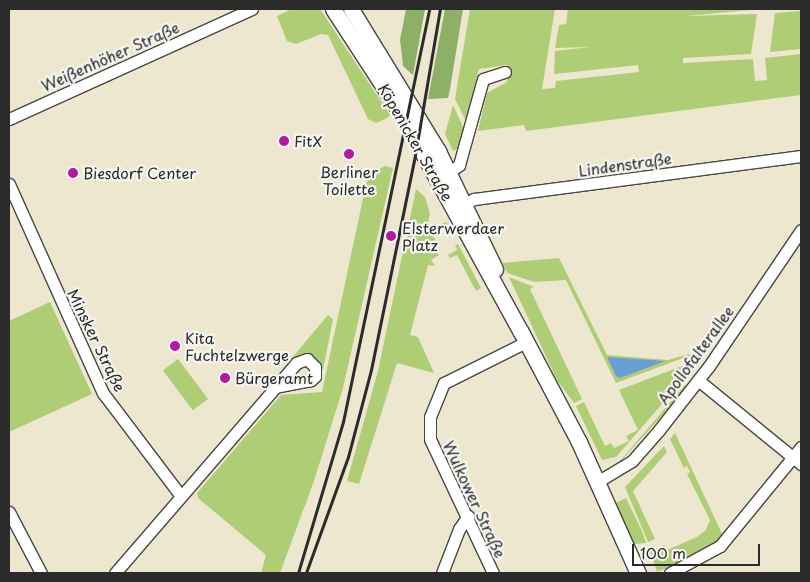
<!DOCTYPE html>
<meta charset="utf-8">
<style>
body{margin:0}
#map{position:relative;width:810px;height:582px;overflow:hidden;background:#eee7cf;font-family:"Playpen Sans",sans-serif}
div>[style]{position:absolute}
.green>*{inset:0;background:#afcd74;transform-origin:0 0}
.forest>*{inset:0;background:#8bb066}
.water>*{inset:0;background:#6a9ed6}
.roads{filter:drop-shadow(1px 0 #484744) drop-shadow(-1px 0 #484744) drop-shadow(0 1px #484744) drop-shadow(0 -1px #484744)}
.minor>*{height:11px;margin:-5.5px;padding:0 5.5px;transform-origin:5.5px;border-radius:5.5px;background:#fff}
.major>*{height:15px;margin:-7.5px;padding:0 7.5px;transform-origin:7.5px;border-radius:7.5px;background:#fff}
.rail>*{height:2.5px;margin:-1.25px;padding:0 1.25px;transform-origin:1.25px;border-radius:1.25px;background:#2b2b2b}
.dots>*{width:14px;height:14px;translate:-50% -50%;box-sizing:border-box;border:2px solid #f6f6f2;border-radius:50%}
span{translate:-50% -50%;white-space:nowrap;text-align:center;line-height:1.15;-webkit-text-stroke:4.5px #f6f6f2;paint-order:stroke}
.street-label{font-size:15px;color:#2b2b2b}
.poi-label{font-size:15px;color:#2b2b2b}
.left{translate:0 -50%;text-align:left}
.frame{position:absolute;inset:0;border:10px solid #2b2b2b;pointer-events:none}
.scale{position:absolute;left:632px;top:544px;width:128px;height:22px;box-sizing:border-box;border:2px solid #2b2b2b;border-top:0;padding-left:6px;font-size:15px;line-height:18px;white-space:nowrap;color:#2b2b2b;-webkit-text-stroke:4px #f6f6f2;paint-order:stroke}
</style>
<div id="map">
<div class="green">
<i style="clip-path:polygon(292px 9px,320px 9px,390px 115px,387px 118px,376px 123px,368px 119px,328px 35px,321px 34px,296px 44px,287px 41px,277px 16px)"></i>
<i style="clip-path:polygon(470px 9px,555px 9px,542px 89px,555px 88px,556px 81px,639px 72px,638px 65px,554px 74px,555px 51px,590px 47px,555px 48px,559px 25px,566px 24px,568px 9px,761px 9px,686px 16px,757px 14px,751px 54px,683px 58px,683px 63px,753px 59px,755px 81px,767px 80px,765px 58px,801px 54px,801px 95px,526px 131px,524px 125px,478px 131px,487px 93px,507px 82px,507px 65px,479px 69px,466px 121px,455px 99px)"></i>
<i style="clip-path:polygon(801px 11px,801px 49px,770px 52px,775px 13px)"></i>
<i style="clip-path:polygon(453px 105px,464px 129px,459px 148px,453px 151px,445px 134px)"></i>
<i style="clip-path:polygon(385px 166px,393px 168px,343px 388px,314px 481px,280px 573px,261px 573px,266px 555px,198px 498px,197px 493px,281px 395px,322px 392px,368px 175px)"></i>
<i style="clip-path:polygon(416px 189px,425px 197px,430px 214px,426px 232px,446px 222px,448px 225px,433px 235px,440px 250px,437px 252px,439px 255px,431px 260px,435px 266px,428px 265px,410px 335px,418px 337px,434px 373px,397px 363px,359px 484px,347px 481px,378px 371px)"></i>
<i style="clip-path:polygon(458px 244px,481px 288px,476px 291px,457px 255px,450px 258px,448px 255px,457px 250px,455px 245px)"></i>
<i style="clip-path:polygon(559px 258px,607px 355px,668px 360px,689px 354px,698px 358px,696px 361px,686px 357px,616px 383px,566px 280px,534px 282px,507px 273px,503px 263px)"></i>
<i style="clip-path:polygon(509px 277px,534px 287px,530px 289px,582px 399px,574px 403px,557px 380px)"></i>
<i style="clip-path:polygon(50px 302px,92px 394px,9px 432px,9px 321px)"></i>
<i style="clip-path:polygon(328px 315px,333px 319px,323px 370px,311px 357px,286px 365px)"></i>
<i style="left:178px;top:359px;width:50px;height:19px;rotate:53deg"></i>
<i style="clip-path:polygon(682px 366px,689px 371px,682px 381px,616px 457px,602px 460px,576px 406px,584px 402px,605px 446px,611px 443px,614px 448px,629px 441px,626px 436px,638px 430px,619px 390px)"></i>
<i style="clip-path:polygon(685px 385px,688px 387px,620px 462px,620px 461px)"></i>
<i style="clip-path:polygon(675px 433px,723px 536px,714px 548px,657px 572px,650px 551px,665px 545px,667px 550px,697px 537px,706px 530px,710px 520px,687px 474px,690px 472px,687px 466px,684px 468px,670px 439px)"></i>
<i style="clip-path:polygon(664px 446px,667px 452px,633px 491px,655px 539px,648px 542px,625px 487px)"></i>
<i style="clip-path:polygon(626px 498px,642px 531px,646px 543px,633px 544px,613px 504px)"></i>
</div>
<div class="forest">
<i style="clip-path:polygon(406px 9px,425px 9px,413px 75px,403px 66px,402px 56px,400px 40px)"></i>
<i style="clip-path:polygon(445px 9px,463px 9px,450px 89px,448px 98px,428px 99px)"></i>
</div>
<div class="water">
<i style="clip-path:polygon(607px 357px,665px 361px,620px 378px,616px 376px)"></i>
</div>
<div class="roads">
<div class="minor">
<i style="left:9px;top:119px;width:267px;rotate:-24.4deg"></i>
<i style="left:442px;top:177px;width:21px;rotate:-35deg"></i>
<i style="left:459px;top:165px;width:89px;rotate:-74.4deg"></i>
<i style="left:483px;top:79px;width:23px;rotate:-18deg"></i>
<i style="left:9px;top:184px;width:229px;rotate:65.8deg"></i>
<i style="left:103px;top:393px;width:129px;rotate:52.9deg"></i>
<i style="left:458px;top:207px;width:18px;rotate:-27deg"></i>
<i style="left:474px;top:199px;width:330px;rotate:-7.5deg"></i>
<i style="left:698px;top:380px;width:133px;rotate:39.2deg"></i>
<i style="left:597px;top:482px;width:41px;rotate:-31deg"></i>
<i style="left:632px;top:461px;width:41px;rotate:-48.9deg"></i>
<i style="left:659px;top:430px;width:81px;rotate:-52deg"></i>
<i style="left:709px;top:366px;width:164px;rotate:-55.9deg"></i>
<i style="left:9px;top:512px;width:69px;rotate:62.3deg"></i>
<i style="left:115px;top:573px;width:277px;rotate:-49.2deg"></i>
<i style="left:296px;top:363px;width:12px;rotate:-20deg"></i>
<i style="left:307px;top:359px;width:11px;rotate:45deg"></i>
<i style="left:315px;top:367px;width:9px;rotate:90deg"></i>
<i style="left:315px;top:376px;width:6px;rotate:135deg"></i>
<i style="left:311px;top:380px;width:36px;rotate:169deg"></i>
<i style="left:442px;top:573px;width:47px;rotate:-68.9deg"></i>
<i style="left:459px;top:529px;width:16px;rotate:-55deg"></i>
<i style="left:493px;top:573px;width:148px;rotate:-115.2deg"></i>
<i style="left:430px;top:439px;width:22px;rotate:-90deg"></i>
<i style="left:430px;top:417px;width:37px;rotate:-68deg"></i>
<i style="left:444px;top:383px;width:92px;rotate:-26.6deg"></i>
<i style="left:670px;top:573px;width:57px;rotate:-28.4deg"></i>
<i style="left:720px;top:546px;width:128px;rotate:-50.7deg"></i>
</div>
<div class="major">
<i style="left:333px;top:9px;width:126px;rotate:56.9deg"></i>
<i style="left:402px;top:115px;width:247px;rotate:61.3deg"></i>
<i style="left:521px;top:332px;width:124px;rotate:62.2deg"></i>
<i style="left:579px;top:442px;width:144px;rotate:65.8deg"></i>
<i style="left:351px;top:9px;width:167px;rotate:58.5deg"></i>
<i style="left:438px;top:151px;width:131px;rotate:64.2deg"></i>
</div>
</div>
<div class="rail">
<i style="left:298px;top:573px;width:158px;rotate:-73.4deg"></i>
<i style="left:343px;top:422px;width:422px;rotate:-78.2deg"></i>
<i style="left:306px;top:573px;width:123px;rotate:-70.1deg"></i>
<i style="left:348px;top:457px;width:90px;rotate:-75.2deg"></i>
<i style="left:371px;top:370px;width:213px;rotate:-78.4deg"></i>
<i style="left:414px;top:161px;width:154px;rotate:-80.3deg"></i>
</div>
<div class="dots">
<i style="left:284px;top:141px;background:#b5179e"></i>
<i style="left:349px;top:154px;background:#b5179e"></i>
<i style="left:73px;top:173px;background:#b5179e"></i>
<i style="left:391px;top:236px;background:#b5179e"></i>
<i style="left:175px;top:346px;background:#b5179e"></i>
<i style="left:225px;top:378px;background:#b5179e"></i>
</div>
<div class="street-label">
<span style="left:110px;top:56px;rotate:-24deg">Weißenhöher Straße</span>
<span style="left:416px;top:142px;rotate:60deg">Köpenicker Straße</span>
<span style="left:625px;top:164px;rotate:-8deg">Lindenstraße</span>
<span style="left:97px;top:340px;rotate:64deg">Minsker Straße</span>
<span style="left:695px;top:355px;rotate:-54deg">Apollofalterallee</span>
<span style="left:475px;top:499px;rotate:65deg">Wulkower Straße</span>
</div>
<div class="poi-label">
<span class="left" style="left:294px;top:141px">FitX</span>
<span style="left:349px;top:180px">Berliner<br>Toilette</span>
<span class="left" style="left:83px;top:173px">Biesdorf Center</span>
<span class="left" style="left:402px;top:236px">Elsterwerdaer<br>Platz</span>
<span class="left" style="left:185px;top:346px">Kita<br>Fuchtelzwerge</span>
<span class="left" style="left:235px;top:378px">Bürgeramt</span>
</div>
<div class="frame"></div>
<div class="scale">100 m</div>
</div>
